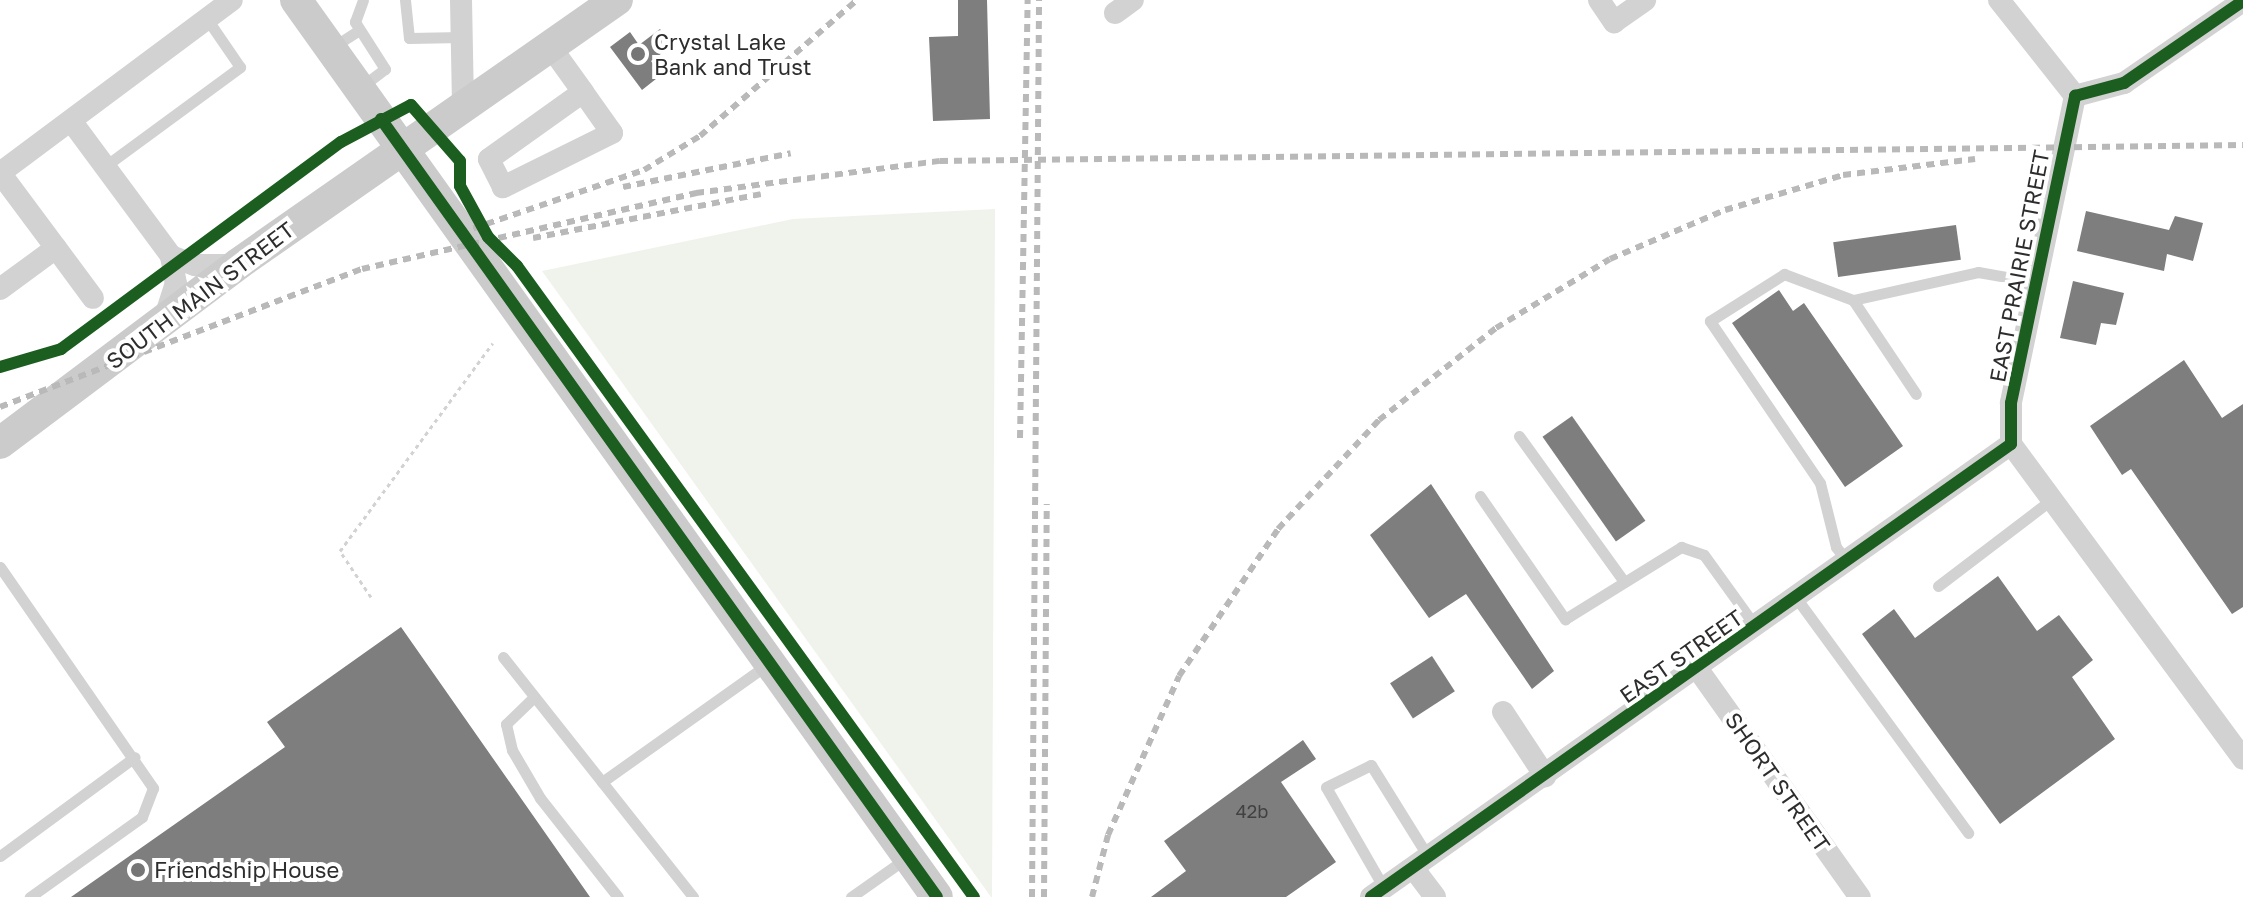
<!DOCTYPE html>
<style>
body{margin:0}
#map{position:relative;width:2243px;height:897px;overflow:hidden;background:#fff;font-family:"Golos Text",sans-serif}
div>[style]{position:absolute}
.green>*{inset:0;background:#f0f3eb}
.building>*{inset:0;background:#7e7e7e;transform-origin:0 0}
.path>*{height:3px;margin-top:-1.5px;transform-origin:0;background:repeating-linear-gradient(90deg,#d2d2d2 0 4px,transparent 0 8px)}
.lane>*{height:11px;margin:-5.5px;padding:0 5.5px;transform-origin:5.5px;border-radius:5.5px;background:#d2d2d2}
.street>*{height:22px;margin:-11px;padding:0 11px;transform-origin:11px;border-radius:11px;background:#d2d2d2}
.secondary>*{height:32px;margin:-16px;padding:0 16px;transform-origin:16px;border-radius:16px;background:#cbcbcb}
.rail>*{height:6px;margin-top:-3px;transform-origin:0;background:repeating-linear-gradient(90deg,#b9b9b9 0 8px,transparent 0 14px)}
.cycleway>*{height:12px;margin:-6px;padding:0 6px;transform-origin:6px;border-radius:6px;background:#1b5e20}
.dots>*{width:22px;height:22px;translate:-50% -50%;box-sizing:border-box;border:4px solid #fff;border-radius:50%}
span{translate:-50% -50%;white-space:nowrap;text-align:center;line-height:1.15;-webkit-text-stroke:8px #fff;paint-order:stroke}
.number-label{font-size:18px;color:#414141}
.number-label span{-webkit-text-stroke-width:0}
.poi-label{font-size:22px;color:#2d2d2d}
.left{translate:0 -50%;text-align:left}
.street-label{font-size:22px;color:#2d2d2d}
</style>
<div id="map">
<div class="green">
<i style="clip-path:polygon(995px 209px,992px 897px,991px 897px,542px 271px,793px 219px)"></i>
</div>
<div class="building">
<i style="clip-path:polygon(958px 0,987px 0,990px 119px,933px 121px,929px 37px,958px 36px)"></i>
<i style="clip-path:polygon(660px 29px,672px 46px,651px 61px,661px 75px,642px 90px,610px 47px,630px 32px,639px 45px)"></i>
<i style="clip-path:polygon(2086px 211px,2169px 230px,2175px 216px,2203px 223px,2193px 261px,2167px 254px,2164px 271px,2077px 251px)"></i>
<i style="left:1956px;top:225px;width:35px;height:124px;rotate:82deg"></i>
<i style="clip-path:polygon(2073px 281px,2124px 293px,2116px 325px,2101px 323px,2096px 345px,2060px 338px)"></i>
<i style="clip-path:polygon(1779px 290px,1793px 311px,1804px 303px,1903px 446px,1845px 487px,1732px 323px)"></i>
<i style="clip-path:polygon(2184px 360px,2222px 418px,2243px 404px,2243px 607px,2232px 614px,2131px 469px,2122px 475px,2090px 426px)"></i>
<i style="left:1572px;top:416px;width:128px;height:36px;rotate:55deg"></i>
<i style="clip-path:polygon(1431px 484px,1554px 671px,1532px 689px,1466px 594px,1429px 618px,1370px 535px)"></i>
<i style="clip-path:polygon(1998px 576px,2037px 631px,2059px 615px,2093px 660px,2072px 677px,2115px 739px,2000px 824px,1862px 634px,1894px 609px,1915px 638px)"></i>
<i style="clip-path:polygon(401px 627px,590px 897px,71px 897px,285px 747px,267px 722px)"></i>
<i style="left:1432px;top:656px;width:42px;height:50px;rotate:57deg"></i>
<i style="clip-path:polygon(1303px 740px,1316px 759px,1281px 782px,1336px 862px,1286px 897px,1151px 897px,1186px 871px,1164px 841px)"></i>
</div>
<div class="path">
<i style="left:371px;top:597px;width:55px;rotate:-124deg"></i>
<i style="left:340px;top:551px;width:258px;rotate:-53.7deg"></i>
</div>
<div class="lane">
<i style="left:405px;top:0;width:38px;rotate:84deg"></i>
<i style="left:409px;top:38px;width:53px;rotate:-1.1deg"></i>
<i style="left:333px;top:47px;width:31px;rotate:-33deg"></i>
<i style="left:361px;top:87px;width:30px;rotate:-37deg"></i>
<i style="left:385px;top:69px;width:56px;rotate:-122.6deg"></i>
<i style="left:355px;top:22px;width:23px;rotate:-70deg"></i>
<i style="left:104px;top:167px;width:169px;rotate:-36.3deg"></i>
<i style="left:240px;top:67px;width:58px;rotate:-124.5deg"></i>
<i style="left:1853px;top:300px;width:113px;rotate:56.2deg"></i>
<i style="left:1519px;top:436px;width:176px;rotate:54.2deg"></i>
<i style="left:1480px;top:496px;width:150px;rotate:55.4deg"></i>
<i style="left:1565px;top:619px;width:137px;rotate:-31.8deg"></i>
<i style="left:1681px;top:547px;width:24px;rotate:19deg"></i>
<i style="left:1704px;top:555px;width:89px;rotate:54.2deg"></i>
<i style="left:1847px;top:561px;width:18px;rotate:-128deg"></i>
<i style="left:1836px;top:547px;width:66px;rotate:-104deg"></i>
<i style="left:1820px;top:483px;width:196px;rotate:-124.2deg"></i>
<i style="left:1710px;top:321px;width:88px;rotate:-32.4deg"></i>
<i style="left:1784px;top:274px;width:74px;rotate:20.6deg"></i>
<i style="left:1853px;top:300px;width:128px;rotate:-12.6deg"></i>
<i style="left:1978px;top:272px;width:58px;rotate:10deg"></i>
<i style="left:0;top:567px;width:269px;rotate:55.3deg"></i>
<i style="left:153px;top:788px;width:31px;rotate:111deg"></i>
<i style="left:142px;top:817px;width:138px;rotate:144.5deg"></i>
<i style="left:1938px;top:586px;width:143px;rotate:-37.3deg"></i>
<i style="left:1797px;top:599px;width:290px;rotate:53.8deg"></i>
<i style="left:503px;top:657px;width:306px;rotate:51.6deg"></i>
<i style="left:534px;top:697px;width:39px;rotate:136deg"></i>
<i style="left:506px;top:724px;width:27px;rotate:77deg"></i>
<i style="left:512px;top:750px;width:56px;rotate:59.7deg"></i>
<i style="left:540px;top:798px;width:126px;rotate:51.8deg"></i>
<i style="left:602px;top:782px;width:204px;rotate:-35.4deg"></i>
<i style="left:0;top:856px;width:167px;rotate:-36.3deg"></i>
<i style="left:1384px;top:888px;width:116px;rotate:-119.9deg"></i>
<i style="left:1326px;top:787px;width:50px;rotate:-26.1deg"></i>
<i style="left:1371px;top:765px;width:110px;rotate:58.1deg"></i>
<i style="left:851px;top:897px;width:66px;rotate:-35.1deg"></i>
</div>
<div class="street">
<i style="left:461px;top:0;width:108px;rotate:88.9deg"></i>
<i style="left:1599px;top:0;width:27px;rotate:56deg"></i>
<i style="left:1614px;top:22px;width:38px;rotate:-35deg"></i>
<i style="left:1999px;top:0;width:122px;rotate:51.6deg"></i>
<i style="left:1115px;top:13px;width:22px;rotate:-36deg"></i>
<i style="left:550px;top:46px;width:57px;rotate:54.3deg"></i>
<i style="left:583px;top:92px;width:50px;rotate:54.7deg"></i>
<i style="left:612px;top:133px;width:122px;rotate:153.6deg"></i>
<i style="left:503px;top:187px;width:31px;rotate:-117deg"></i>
<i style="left:489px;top:159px;width:115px;rotate:-35.5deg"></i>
<i style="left:2075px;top:96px;width:314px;rotate:101.8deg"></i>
<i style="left:2011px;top:403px;width:41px;rotate:90deg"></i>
<i style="left:2011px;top:444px;width:391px;rotate:53.6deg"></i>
<i style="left:2075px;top:96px;width:51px;rotate:-14.9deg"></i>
<i style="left:2124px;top:83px;width:145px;rotate:-34.6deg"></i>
<i style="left:72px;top:122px;width:167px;rotate:53.5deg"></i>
<i style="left:171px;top:256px;width:27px;rotate:80deg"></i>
<i style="left:176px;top:283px;width:40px;rotate:108deg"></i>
<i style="left:0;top:173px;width:289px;rotate:-36.7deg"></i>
<i style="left:56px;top:248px;width:62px;rotate:53.5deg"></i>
<i style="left:171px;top:256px;width:26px;rotate:21deg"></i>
<i style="left:195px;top:265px;width:40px"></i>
<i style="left:0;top:289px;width:69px;rotate:-36.2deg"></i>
<i style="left:56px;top:248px;width:94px;rotate:-126.7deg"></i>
<i style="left:1697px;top:668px;width:281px;rotate:54.6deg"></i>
<i style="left:1503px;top:712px;width:77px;rotate:56.7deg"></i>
<i style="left:1414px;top:869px;width:35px;rotate:53deg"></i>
<i style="left:1371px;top:897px;width:784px;rotate:-35.29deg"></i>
</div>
<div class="secondary">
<i style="left:296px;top:0;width:1102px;rotate:54.45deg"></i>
<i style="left:0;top:443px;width:298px;rotate:-36.9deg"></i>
<i style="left:238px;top:264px;width:462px;rotate:-34.9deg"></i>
</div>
<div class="rail">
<i style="left:623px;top:187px;width:171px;rotate:-11.4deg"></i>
<i style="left:460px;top:233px;width:194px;rotate:-18.9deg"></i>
<i style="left:644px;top:170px;width:66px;rotate:-31.3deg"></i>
<i style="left:700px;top:136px;width:208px;rotate:-40.9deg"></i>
<i style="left:533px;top:238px;width:232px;rotate:-10.9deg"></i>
<i style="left:0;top:407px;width:387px;rotate:-20.9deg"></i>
<i style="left:362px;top:269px;width:343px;rotate:-12.8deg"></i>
<i style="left:696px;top:193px;width:246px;rotate:-7.5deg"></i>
<i style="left:940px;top:161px;width:1303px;rotate:-0.7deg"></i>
<i style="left:1020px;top:438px;width:438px;rotate:-89deg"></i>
<i style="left:1032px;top:897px;width:897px;rotate:-89.55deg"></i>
<i style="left:1044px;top:897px;width:393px;rotate:-89.6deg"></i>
<i style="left:1092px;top:897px;width:64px;rotate:-75.5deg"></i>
<i style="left:1108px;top:835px;width:174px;rotate:-65.9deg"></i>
<i style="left:1179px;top:676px;width:177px;rotate:-56deg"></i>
<i style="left:1278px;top:529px;width:149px;rotate:-47.2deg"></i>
<i style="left:1379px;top:420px;width:149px;rotate:-38.2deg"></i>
<i style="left:1496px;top:328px;width:133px;rotate:-31.2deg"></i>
<i style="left:1610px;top:259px;width:125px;rotate:-23.1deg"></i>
<i style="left:1725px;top:210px;width:123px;rotate:-16.5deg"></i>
<i style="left:1843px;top:175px;width:133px;rotate:-6.9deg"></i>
</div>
<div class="cycleway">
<i style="left:381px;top:119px;width:956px;rotate:54.45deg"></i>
<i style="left:0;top:367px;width:64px;rotate:-16.4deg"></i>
<i style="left:61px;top:349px;width:348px;rotate:-36.5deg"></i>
<i style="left:341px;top:142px;width:79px;rotate:-27.9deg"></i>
<i style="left:411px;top:105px;width:74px;rotate:48.8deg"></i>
<i style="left:460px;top:161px;width:25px;rotate:90deg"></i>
<i style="left:460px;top:186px;width:58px;rotate:61.2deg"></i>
<i style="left:488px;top:237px;width:41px;rotate:45deg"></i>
<i style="left:517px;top:266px;width:779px;rotate:54.09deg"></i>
<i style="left:1371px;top:897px;width:784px;rotate:-35.29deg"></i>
<i style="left:2011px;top:444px;width:41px;rotate:-90deg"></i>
<i style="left:2011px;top:403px;width:314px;rotate:-78.2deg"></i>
<i style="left:2075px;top:96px;width:51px;rotate:-14.9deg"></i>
<i style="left:2124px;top:83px;width:145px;rotate:-34.6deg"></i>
</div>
<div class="dots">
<i style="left:638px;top:54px;background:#767676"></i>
<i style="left:138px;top:870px;background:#767676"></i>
</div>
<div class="number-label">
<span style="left:1252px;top:811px">42b</span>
</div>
<div class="poi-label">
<span class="left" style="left:654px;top:54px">Crystal Lake<br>Bank and Trust</span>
<span class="left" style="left:154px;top:870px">Friendship House</span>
</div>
<div class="street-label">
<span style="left:2019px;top:266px;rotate:-79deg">EAST PRAIRIE STREET</span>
<span style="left:200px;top:295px;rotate:-37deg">SOUTH MAIN STREET</span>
<span style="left:1681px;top:656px;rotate:-35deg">EAST STREET</span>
<span style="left:1778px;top:782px;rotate:55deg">SHORT STREET</span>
</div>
</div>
